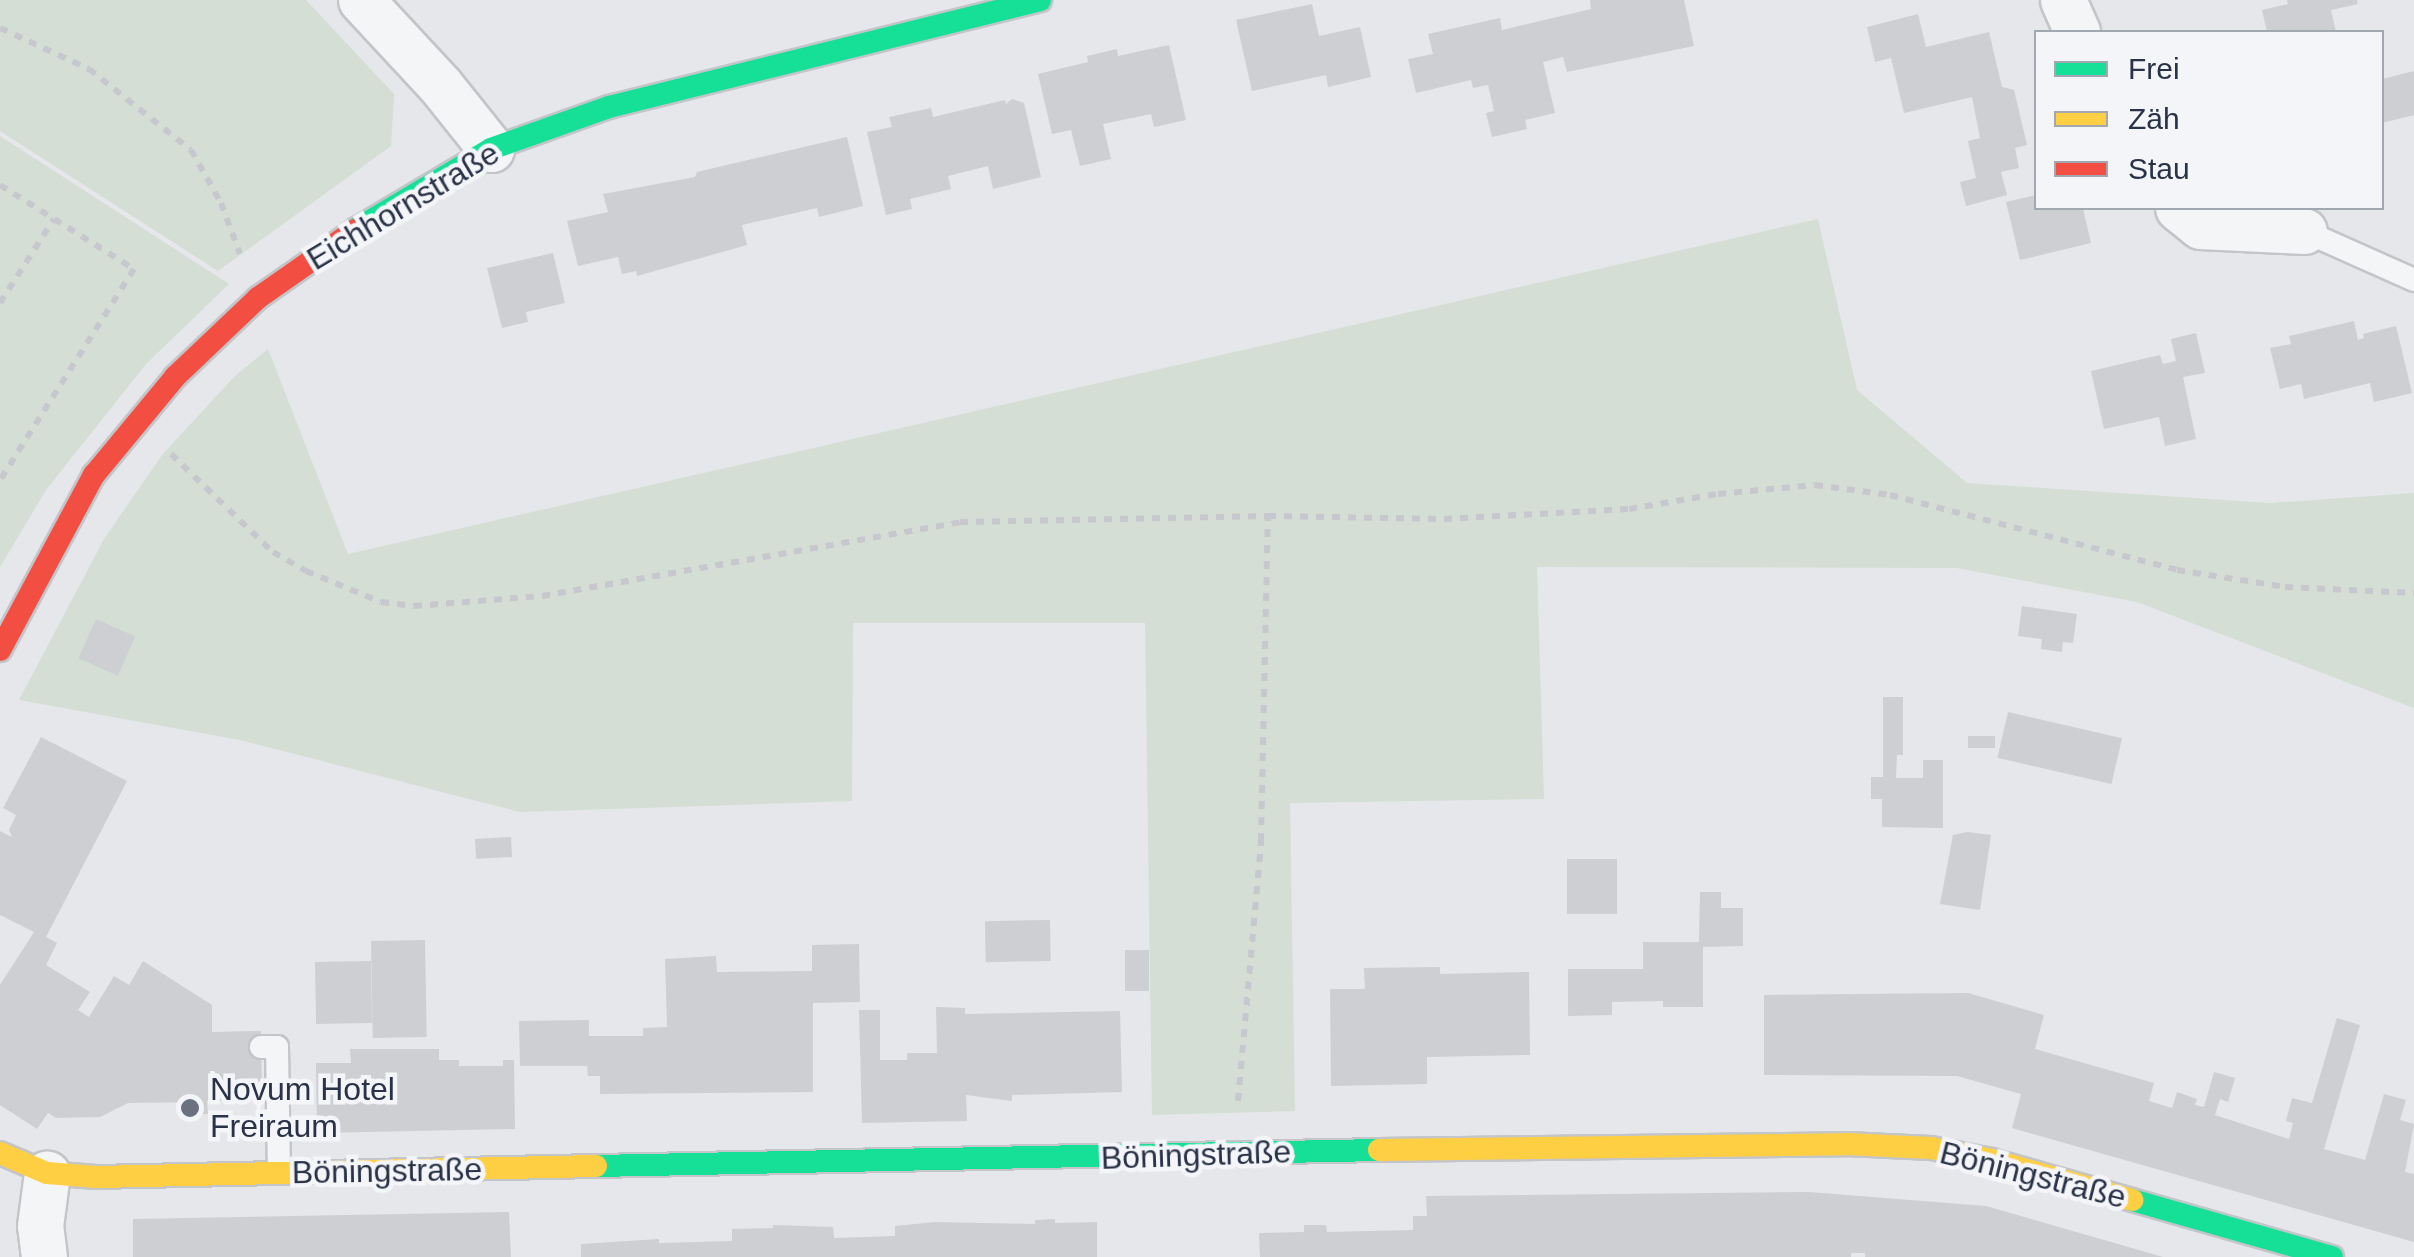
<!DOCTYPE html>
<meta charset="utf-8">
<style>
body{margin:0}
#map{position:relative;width:2414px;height:1257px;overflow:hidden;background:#e5e7ea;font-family:Arial,sans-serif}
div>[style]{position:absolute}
.green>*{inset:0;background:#d4ded5}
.building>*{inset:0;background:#cdcfd3;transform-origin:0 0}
.path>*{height:6px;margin-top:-3px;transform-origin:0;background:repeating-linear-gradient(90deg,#c6c8cd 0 8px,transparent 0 16px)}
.roads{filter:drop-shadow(2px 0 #c3c5c8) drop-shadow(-2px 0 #c3c5c8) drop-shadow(0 2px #c3c5c8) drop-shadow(0 -2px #c3c5c8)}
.lane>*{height:22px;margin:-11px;padding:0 11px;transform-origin:11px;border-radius:11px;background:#f4f5f7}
.street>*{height:45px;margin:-22.5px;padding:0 22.5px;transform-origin:22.5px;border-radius:22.5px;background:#f4f5f7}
.fast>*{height:22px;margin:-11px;padding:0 11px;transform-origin:11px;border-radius:11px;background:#16e098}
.slow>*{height:22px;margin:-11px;padding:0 11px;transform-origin:11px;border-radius:11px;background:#ffcf43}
.jam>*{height:22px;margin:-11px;padding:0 11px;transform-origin:11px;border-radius:11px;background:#f24e42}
.dots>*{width:28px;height:28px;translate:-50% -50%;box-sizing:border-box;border:5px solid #f3f5f9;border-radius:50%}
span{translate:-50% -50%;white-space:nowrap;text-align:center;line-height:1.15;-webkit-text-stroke:9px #f3f5f9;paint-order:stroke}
.street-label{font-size:32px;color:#293246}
.poi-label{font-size:32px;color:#293246}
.left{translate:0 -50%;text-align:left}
.legend{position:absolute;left:2034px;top:30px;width:350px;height:180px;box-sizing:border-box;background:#f3f5f9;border:2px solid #a2a7b1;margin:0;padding:12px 18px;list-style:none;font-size:30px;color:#293246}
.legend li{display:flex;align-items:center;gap:20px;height:50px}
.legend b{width:50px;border:2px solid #a2a7b1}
</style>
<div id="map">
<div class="green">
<i style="clip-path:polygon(0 0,306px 0,394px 94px,391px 146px,218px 271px,0 131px)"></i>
<i style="clip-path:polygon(0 136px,229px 284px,146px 364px,46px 490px,0 567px)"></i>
<i style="clip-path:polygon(1818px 219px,1857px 390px,1967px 483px,2270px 503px,2414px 493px,2414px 708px,2137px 602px,1957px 568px,1537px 567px,1544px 799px,1290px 803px,1295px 1111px,1152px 1115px,1145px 623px,853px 623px,852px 801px,520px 812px,240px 740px,19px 700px,104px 539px,162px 455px,235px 376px,268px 349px,348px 554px)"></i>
</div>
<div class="building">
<i style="clip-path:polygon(1590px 0,1684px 0,1694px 46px,1567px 72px,1563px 57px,1543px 62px,1555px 113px,1525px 120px,1527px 129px,1492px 137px,1486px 113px,1494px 111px,1488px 85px,1473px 88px,1471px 80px,1416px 93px,1408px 59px,1433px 54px,1428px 34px,1500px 18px,1502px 30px,1591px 9px)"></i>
<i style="clip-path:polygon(2287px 0,2357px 0,2358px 4px,2331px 10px,2336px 32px,2267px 32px,2262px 10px,2288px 4px)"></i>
<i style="clip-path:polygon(1312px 4px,1319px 36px,1360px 27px,1371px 77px,1328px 87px,1326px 75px,1252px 91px,1236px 20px)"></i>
<i style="clip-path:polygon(1918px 14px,1926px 47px,1989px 32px,2002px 87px,2014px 90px,2027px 145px,2015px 148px,2019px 168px,2001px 172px,2007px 195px,1966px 206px,1960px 182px,1976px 178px,1968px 141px,1980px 138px,1972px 97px,1904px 113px,1891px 58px,1875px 62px,1867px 27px)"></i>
<i style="clip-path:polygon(1169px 45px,1186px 120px,1154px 127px,1151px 114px,1103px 124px,1111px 159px,1080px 166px,1071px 130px,1052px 134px,1038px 74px,1088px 62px,1087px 56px,1117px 49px,1118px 56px)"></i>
<i style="clip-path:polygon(2414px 71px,2414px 115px,2382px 123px,2382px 79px)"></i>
<i style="clip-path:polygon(1012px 99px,1024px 103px,1041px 177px,993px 189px,988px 166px,948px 176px,951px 189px,910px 199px,912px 209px,886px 215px,867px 132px,892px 127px,889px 117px,931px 108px,933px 117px,1005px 100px,1006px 104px)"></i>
<i style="clip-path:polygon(847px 137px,863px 206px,819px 217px,817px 208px,742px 225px,747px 245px,637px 276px,636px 271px,622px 274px,618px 257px,578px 266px,567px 221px,608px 212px,603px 194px,695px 177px,697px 172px)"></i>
<i style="clip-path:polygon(2036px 195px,2036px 208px,2083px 208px,2091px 243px,2020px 260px,2006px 202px)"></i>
<i style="clip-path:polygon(553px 253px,565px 303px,526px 312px,528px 322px,502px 328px,487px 268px)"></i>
<i style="clip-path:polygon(2354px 321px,2358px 340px,2364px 338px,2363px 334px,2396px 326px,2412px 393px,2374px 402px,2370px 383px,2304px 399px,2301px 384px,2280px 389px,2270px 348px,2291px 344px,2289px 336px)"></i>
<i style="clip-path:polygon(2196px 333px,2205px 373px,2183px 377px,2196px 439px,2165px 446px,2159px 417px,2104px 429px,2091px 371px,2160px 355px,2163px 364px,2176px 361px,2171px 339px)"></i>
<i style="clip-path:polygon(2022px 606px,2077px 614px,2073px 643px,2063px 642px,2062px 652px,2041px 649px,2042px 639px,2018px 636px)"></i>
<i style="left:96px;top:619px;width:43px;height:43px;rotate:24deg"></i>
<i style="clip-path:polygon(1883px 697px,1903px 697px,1903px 755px,1897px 755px,1896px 778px,1923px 778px,1923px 760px,1943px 760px,1943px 828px,1882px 827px,1882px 799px,1871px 799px,1871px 777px,1883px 777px)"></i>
<i style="left:2008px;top:712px;width:117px;height:47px;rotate:13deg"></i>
<i style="left:1968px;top:736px;width:27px;height:12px"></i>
<i style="clip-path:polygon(41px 737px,127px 781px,46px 937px,57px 943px,46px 965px,90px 992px,78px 1010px,89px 1017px,114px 976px,129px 985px,143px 961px,212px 1005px,212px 1032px,261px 1031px,262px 1100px,207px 1101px,208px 1114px,196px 1114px,196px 1102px,128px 1103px,100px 1117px,56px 1118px,48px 1113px,37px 1129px,0 1105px,0 985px,34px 932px,0 915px,0 831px,12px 837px,9px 830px,16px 815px,3px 808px)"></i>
<i style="clip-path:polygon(1967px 832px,1991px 835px,1980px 910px,1940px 904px,1953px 835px)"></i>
<i style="left:511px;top:837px;width:20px;height:36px;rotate:87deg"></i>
<i style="left:1567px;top:859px;width:50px;height:55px"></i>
<i style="clip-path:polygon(1700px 892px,1721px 892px,1721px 908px,1743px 908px,1743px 946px,1703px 947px,1703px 1007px,1663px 1007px,1663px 1001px,1612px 1002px,1612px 1015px,1568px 1016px,1568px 969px,1643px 969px,1643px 942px,1699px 942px)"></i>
<i style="left:1050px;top:920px;width:41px;height:65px;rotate:89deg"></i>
<i style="left:425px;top:940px;width:97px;height:54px;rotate:89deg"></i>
<i style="clip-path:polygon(859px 944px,860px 1002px,813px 1003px,813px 1092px,600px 1094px,600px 1076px,588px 1076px,587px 1066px,520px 1066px,519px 1021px,589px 1020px,589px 1036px,643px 1036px,643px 1028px,667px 1027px,665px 959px,716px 956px,717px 972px,812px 971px,812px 945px)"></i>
<i style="left:1125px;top:950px;width:24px;height:41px"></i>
<i style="left:371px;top:961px;width:62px;height:56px;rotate:89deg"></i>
<i style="clip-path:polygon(1440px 967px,1440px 974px,1529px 972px,1530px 1055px,1427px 1057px,1427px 1084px,1331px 1086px,1330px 989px,1365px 989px,1364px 968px)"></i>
<i style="clip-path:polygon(1968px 993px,2044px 1015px,2035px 1049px,2154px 1083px,2149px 1101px,2172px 1108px,2177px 1092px,2197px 1099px,2195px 1105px,2204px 1107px,2214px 1072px,2235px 1078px,2228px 1102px,2220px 1099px,2215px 1115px,2289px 1139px,2293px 1123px,2286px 1121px,2292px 1098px,2312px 1103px,2337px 1018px,2360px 1025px,2324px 1149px,2365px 1160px,2384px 1094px,2406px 1100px,2400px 1120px,2414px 1124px,2405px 1172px,2414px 1174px,2414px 1242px,2012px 1128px,2021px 1094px,1957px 1076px,1764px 1075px,1764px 995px)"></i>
<i style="clip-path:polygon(936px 1007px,965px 1008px,965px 1014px,1120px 1011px,1122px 1092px,1012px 1095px,1012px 1101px,966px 1095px,967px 1121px,862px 1123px,859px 1010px,880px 1010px,880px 1060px,907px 1060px,907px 1053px,937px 1053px)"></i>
<i style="clip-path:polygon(350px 1049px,439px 1049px,439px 1060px,459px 1060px,459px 1066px,503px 1066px,503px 1060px,514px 1060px,515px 1129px,317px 1133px,316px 1063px,351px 1063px)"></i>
<i style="clip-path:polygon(1809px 1192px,1986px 1206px,2163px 1257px,1865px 1257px,1865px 1253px,1851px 1253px,1851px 1257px,1260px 1257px,1259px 1233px,1304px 1232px,1304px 1225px,1326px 1225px,1327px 1232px,1413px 1230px,1413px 1216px,1427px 1216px,1426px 1196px)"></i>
<i style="clip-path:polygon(509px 1212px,511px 1257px,133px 1257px,133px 1219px)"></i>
<i style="clip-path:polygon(1055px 1219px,1055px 1223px,1097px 1222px,1097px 1257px,581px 1257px,581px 1244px,659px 1239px,659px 1243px,732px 1241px,732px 1229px,773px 1228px,773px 1225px,833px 1227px,834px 1238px,895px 1236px,895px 1226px,935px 1222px,1035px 1224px,1035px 1220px)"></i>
</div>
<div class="path">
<i style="left:0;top:28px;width:98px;rotate:24.7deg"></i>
<i style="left:89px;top:69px;width:130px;rotate:38.5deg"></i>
<i style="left:191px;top:150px;width:61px;rotate:60.5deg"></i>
<i style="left:221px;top:203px;width:54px;rotate:69.6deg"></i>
<i style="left:0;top:185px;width:158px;rotate:32.1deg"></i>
<i style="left:134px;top:269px;width:250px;rotate:122.4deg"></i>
<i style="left:0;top:303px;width:100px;rotate:-57.3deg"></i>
<i style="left:171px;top:454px;width:141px;rotate:43.9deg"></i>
<i style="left:273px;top:552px;width:38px;rotate:30deg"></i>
<i style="left:306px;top:571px;width:81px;rotate:22.5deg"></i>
<i style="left:381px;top:602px;width:33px;rotate:7deg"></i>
<i style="left:414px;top:606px;width:128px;rotate:-4.5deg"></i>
<i style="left:542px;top:596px;width:424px;rotate:-10deg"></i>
<i style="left:960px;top:522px;width:308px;rotate:-1.1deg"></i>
<i style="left:1268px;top:516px;width:176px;rotate:1deg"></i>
<i style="left:1444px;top:519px;width:185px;rotate:-3.1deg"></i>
<i style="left:1629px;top:509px;width:90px;rotate:-9.6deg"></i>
<i style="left:1718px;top:494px;width:97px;rotate:-5.3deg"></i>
<i style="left:1815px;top:485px;width:76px;rotate:7.6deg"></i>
<i style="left:1890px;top:495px;width:297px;rotate:14.6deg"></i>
<i style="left:2177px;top:570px;width:109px;rotate:8.9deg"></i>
<i style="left:2285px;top:587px;width:129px;rotate:2.7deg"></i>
<i style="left:1238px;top:1101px;width:261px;rotate:-84.9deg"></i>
<i style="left:1261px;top:841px;width:325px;rotate:-88.8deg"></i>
</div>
<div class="roads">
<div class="lane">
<i style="left:2304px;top:231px;width:120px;rotate:24deg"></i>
<i style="left:261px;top:1047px;width:16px"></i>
<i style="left:277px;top:1047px;width:126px;rotate:89.1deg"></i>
</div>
<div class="street">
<i style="left:361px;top:0;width:116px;rotate:47.1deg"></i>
<i style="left:440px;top:85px;width:82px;rotate:51.4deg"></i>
<i style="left:2063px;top:0;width:35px;rotate:66deg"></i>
<i style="left:2178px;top:208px;width:28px;rotate:39deg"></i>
<i style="left:2200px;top:226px;width:104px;rotate:2.8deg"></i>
<i style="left:44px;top:1257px;width:31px;rotate:-97deg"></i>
<i style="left:40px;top:1226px;width:53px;rotate:-82.5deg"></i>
</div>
<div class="fast">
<i style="left:355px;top:230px;width:158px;rotate:-30.8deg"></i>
<i style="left:491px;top:149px;width:125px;rotate:-19.6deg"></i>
<i style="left:609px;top:107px;width:444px;rotate:-13.9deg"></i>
<i style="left:596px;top:1166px;width:783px;rotate:-1.17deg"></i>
<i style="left:2132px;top:1200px;width:208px;rotate:15.9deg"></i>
</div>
<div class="slow">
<i style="left:1379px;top:1150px;width:467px;rotate:-0.7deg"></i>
<i style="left:1846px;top:1144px;width:85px;rotate:2.7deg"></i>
<i style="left:1931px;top:1148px;width:62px;rotate:11.1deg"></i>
<i style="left:1992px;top:1160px;width:146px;rotate:15.9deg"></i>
<i style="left:0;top:1153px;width:51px;rotate:23.1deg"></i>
<i style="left:47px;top:1173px;width:49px;rotate:4.7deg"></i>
<i style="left:96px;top:1177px;width:500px;rotate:-1.26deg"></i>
</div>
<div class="jam">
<i style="left:0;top:650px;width:199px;rotate:-61.8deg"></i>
<i style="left:94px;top:475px;width:127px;rotate:-50.4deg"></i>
<i style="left:175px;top:377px;width:115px;rotate:-43.6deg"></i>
<i style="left:258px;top:298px;width:118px;rotate:-35deg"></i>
</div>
</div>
<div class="dots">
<i style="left:190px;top:1108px;background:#6b717f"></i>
</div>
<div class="street-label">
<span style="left:403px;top:206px;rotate:-31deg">Eichhornstraße</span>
<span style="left:1196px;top:1155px;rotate:-2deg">Böningstraße</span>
<span style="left:387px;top:1171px;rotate:-1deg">Böningstraße</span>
<span style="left:2033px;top:1175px;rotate:14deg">Böningstraße</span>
</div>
<div class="poi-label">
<span class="left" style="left:210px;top:1108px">Novum Hotel<br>Freiraum</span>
</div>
<ul class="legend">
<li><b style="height:12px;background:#16e098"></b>Frei</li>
<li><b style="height:12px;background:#ffcf43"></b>Zäh</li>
<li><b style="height:12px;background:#f24e42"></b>Stau</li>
</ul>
</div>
